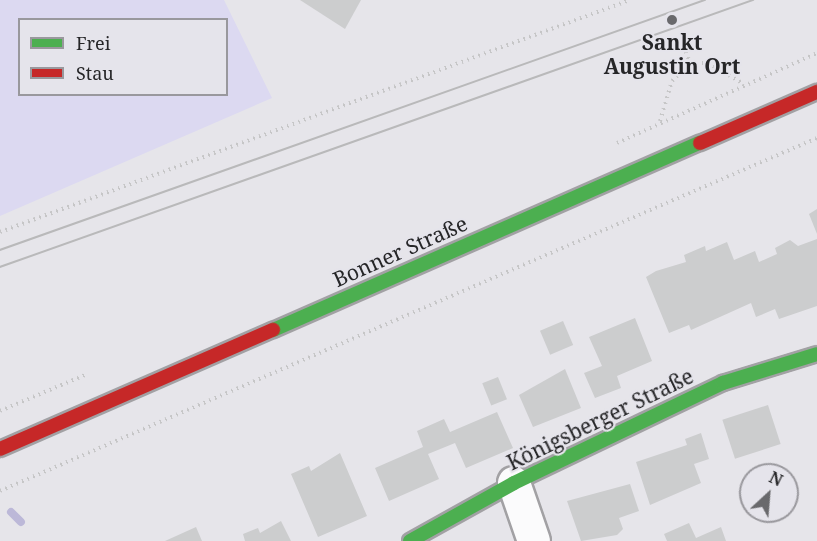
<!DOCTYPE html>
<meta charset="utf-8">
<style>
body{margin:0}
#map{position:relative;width:817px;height:541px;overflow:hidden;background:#e6e5ea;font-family:"Noto Serif",serif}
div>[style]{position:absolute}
.green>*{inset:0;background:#dcd9f1}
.stream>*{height:8px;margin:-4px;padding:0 4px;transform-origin:4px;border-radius:4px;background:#bcb8d8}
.building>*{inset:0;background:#cccdce;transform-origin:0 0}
.path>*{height:4px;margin-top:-2px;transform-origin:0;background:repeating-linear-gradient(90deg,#c6c6c7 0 1.5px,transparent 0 6px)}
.roads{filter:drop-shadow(2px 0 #a2a1a4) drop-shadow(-2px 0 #a2a1a4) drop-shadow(0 2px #a2a1a4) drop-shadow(0 -2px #a2a1a4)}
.street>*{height:32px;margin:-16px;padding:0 16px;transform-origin:16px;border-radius:16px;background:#fbfbfc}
.fast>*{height:14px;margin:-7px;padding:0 7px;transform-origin:7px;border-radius:7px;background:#4caf50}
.jam>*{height:14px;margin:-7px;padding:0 7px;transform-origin:7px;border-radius:7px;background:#c62828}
.tram>*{height:1.5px;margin:-0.75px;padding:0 0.75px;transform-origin:0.75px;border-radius:0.75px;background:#b9b9ba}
.dots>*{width:16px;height:16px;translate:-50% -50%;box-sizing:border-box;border:3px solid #e5e4eb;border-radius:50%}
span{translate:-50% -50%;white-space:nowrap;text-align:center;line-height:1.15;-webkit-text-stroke:4.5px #e5e4eb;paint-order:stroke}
.poi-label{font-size:21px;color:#262628;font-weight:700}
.street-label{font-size:21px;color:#262628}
.legend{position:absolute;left:18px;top:18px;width:210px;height:78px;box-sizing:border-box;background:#e5e4eb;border:2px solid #99989d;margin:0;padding:8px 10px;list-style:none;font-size:18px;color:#262628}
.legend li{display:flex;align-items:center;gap:12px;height:30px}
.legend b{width:30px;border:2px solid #99989d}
.north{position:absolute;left:739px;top:463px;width:60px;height:60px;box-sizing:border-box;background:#e5e4eb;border:2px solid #99989d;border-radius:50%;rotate:26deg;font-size:16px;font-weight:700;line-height:24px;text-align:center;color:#262628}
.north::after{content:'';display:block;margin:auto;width:21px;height:27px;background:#69696c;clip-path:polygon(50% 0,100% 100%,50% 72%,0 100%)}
</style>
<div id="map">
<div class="green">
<i style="clip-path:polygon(evenodd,0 0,224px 0,272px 98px,0 216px,0 0,20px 20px,226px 20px,226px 94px,20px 94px,20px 20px)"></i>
</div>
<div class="stream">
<i style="left:11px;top:512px;width:14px;rotate:45deg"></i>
</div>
<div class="building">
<i style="clip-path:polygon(300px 0,361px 0,345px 29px)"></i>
<i style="clip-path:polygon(817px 209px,817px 234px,809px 214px)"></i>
<i style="clip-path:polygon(817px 239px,817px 306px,779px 319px,775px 309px,756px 317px,751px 303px,691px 330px,689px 325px,669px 333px,646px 277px,656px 271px,686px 262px,684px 255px,705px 246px,706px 251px,727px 242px,734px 260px,755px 251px,759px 262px,777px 254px,775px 248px,790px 240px,798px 246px)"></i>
<i style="clip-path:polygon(635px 318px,652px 361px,617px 376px,621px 388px,595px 398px,584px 373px,602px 366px,589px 337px)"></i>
<i style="left:563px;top:321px;width:26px;height:25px;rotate:67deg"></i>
<i style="clip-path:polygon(565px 369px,581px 408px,533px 427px,519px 395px)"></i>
<i style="left:498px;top:377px;width:24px;height:17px;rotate:68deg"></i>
<i style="left:768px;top:405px;width:41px;height:48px;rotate:72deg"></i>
<i style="clip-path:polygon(497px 412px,513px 448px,466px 468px,455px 443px,428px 454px,439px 479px,389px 501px,375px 468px,423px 447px,417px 431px,444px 419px,450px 432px)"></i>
<i style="clip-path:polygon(701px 433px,709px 459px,694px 464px,701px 483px,650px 505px,636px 462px,687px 445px,685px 439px)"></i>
<i style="clip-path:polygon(340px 453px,367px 516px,318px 537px,291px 474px,309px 466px,311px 471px)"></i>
<i style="clip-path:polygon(630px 484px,639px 511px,619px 518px,623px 529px,617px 535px,581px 541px,567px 501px)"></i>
<i style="clip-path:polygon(281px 521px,291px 541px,245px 541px,243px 534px,258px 528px,260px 533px)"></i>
<i style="clip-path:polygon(689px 523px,696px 538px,721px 527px,726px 541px,667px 541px,664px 534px)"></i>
<i style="clip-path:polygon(196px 527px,202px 541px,165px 541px)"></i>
</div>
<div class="path">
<i style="left:684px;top:46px;width:18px;rotate:71deg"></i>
<i style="left:660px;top:121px;width:42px;rotate:-73.3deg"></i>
<i style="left:672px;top:81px;width:25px;rotate:-45deg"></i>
<i style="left:690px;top:63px;width:18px"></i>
<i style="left:708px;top:63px;width:42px;rotate:30.3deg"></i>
<i style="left:617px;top:143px;width:219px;rotate:-24.2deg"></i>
<i style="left:0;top:232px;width:671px;rotate:-20.22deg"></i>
<i style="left:0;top:411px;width:92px;rotate:-23deg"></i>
<i style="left:0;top:491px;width:890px;rotate:-23.37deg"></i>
</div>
<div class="roads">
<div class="street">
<i style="left:514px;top:483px;width:61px;rotate:71deg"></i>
</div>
<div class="fast">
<i style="left:273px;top:330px;width:466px;rotate:-23.7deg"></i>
<i style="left:410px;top:541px;width:119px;rotate:-29.1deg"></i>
<i style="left:514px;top:483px;width:232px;rotate:-25.6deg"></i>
<i style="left:723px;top:383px;width:98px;rotate:-17.1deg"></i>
</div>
<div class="jam">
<i style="left:700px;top:143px;width:128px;rotate:-23.6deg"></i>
<i style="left:0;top:449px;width:298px;rotate:-23.6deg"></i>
</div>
</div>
<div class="tram">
<i style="left:0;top:250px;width:748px;rotate:-19.53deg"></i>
<i style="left:0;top:267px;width:799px;rotate:-19.52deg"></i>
</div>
<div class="dots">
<i style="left:672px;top:20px;background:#69696c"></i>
</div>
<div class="poi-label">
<span style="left:672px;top:54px">Sankt<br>Augustin Ort</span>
</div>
<div class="street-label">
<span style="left:400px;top:251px;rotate:-24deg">Bonner Straße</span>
<span style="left:600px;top:419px;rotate:-26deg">Königsberger Straße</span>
</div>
<ul class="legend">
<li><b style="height:8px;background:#4caf50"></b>Frei</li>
<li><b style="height:8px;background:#c62828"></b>Stau</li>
</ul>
<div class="north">N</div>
</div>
